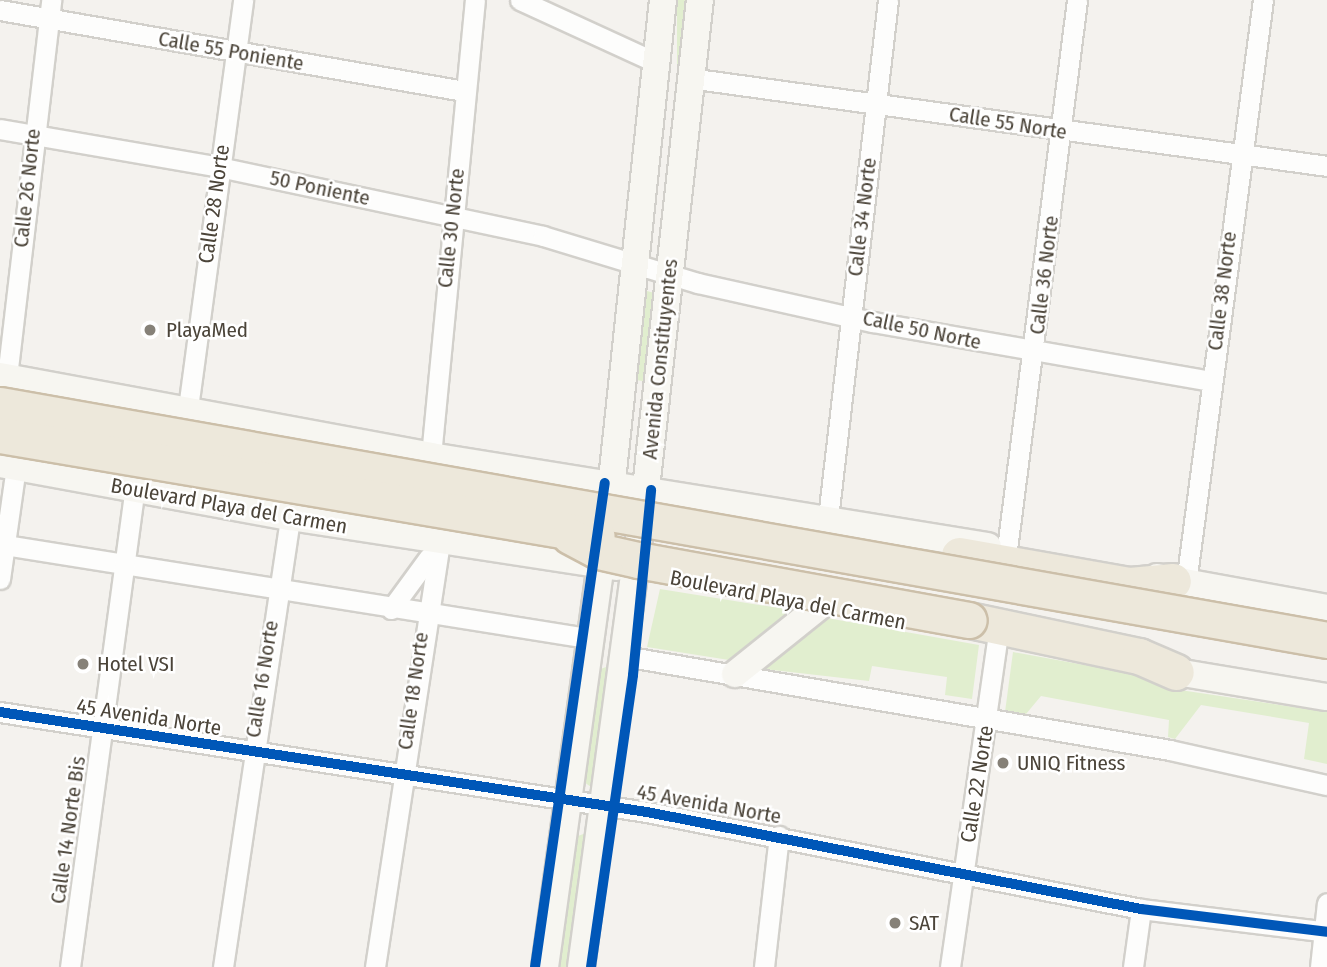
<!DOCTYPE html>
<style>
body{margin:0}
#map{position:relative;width:1327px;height:967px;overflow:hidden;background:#f4f2ee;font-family:"Fira Sans Condensed",sans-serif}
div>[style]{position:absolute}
.green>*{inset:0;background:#e1eecf;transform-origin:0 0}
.roads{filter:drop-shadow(2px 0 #d2d0cb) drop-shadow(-2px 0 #d2d0cb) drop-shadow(0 2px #d2d0cb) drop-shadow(0 -2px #d2d0cb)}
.street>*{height:19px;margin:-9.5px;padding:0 9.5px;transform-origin:9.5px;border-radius:9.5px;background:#fdfdfc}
.secondary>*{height:26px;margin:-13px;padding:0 13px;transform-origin:13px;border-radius:13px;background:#f7f6f1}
.highway>*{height:35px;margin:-17.5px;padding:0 17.5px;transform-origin:17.5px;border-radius:17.5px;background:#ede8db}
.bridges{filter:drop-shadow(2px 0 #ccbfa9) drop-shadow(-2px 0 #ccbfa9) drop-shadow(0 2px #ccbfa9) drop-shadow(0 -2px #ccbfa9)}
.highway-bridge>*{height:35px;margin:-17.5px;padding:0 17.5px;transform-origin:17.5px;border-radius:17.5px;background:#ede8db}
.cycleway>*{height:10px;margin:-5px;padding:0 5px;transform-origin:5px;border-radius:5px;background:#0057b8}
.dots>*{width:19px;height:19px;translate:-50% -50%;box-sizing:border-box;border:4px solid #fff;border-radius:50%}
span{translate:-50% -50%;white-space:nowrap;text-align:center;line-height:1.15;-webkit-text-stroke:5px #fff;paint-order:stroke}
.street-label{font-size:21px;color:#4b4439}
.poi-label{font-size:21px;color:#4b4439}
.left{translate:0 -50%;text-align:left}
</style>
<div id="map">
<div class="green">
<i style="left:677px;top:0;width:11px;height:226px"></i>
<i style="clip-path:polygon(647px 291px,658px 294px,649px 382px,636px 380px)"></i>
<i style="clip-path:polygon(660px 589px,791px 610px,789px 620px,729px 660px,647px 647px)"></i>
<i style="clip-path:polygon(827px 618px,979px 645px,972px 699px,945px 695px,947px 677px,872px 666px,869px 681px,764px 669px)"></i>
<i style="clip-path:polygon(1013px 652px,1172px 681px,1180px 690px,1327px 712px,1327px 764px,1304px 759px,1309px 723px,1201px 705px,1175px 739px,1168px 737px,1169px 720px,1041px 696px,1026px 714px,1005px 712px)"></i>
<i style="clip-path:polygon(606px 667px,608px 677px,591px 787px,584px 782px,598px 670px)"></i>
<i style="clip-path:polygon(586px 833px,571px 967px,558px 967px,578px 836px)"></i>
</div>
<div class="roads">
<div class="street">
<i style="left:520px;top:0;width:149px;rotate:24.7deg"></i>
<i style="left:0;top:10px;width:469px;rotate:9.9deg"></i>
<i style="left:689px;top:78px;width:644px;rotate:7.85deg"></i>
<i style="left:0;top:129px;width:222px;rotate:9.8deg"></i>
<i style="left:219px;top:167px;width:331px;rotate:12deg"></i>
<i style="left:543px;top:236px;width:162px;rotate:16.9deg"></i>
<i style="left:698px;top:283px;width:179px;rotate:12.6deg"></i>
<i style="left:873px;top:322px;width:343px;rotate:9.9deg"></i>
<i style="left:7px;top:377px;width:380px;rotate:-83.3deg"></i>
<i style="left:188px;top:408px;width:412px;rotate:-82.3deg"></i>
<i style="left:431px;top:456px;width:458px;rotate:-84.5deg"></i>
<i style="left:828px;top:518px;width:521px;rotate:-83.39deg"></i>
<i style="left:5px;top:545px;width:595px;rotate:9.08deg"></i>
<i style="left:1007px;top:549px;width:553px;rotate:-82.73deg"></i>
<i style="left:0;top:579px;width:113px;rotate:-81.9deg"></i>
<i style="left:1186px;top:583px;width:588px;rotate:-82.48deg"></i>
<i style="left:391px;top:609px;width:64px;rotate:-53.8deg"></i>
<i style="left:624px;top:656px;width:554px;rotate:9.77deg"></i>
<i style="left:1170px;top:750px;width:161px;rotate:12.6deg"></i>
<i style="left:0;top:712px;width:655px;rotate:8.79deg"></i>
<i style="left:647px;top:812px;width:503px;rotate:11.11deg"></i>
<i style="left:1141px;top:909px;width:187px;rotate:7deg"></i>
<i style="left:70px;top:967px;width:480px;rotate:-82.3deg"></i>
<i style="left:223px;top:967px;width:455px;rotate:-81.5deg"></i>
<i style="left:375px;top:967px;width:430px;rotate:-81.3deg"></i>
<i style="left:764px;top:967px;width:132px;rotate:-83.5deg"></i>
<i style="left:950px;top:967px;width:328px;rotate:-81.8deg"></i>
<i style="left:1133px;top:967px;width:59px;rotate:-82.1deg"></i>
<i style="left:1320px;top:967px;width:64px;rotate:-83.8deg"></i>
</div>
<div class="secondary">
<i style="left:0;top:376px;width:438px;rotate:10.5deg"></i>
<i style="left:431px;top:456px;width:564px;rotate:9.18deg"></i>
<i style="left:0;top:464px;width:295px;rotate:10.4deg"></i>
<i style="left:290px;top:517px;width:330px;rotate:8.7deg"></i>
<i style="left:610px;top:499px;width:502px;rotate:-83.94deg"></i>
<i style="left:1157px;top:577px;width:173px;rotate:10.3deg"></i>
<i style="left:1159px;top:669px;width:170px;rotate:9.5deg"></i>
<i style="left:735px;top:674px;width:110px;rotate:-38.7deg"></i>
<i style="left:545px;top:967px;width:423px;rotate:-82.1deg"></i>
<i style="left:581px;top:967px;width:483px;rotate:-82.3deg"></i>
<i style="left:646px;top:488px;width:491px;rotate:-83.7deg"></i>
</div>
<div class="highway">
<i style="left:959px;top:555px;width:174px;rotate:10deg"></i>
<i style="left:1130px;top:585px;width:43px;rotate:-5.3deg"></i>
<i style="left:969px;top:620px;width:174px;rotate:12deg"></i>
<i style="left:1139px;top:656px;width:40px;rotate:23.4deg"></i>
</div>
</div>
<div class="bridges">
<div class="highway-bridge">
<i style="left:0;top:405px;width:1348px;rotate:10.04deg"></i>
<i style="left:0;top:435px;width:605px;rotate:9.6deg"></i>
<i style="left:570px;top:536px;width:32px;rotate:28deg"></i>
<i style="left:598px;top:551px;width:41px;rotate:12.7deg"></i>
<i style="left:638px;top:560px;width:336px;rotate:10.3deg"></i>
</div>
</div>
<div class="cycleway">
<i style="left:0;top:712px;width:655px;rotate:8.79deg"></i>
<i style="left:647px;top:812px;width:503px;rotate:11.11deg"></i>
<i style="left:1141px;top:909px;width:187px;rotate:7deg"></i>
<i style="left:535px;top:967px;width:489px;rotate:-81.8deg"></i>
<i style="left:591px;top:967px;width:295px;rotate:-81.8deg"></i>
<i style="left:633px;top:675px;width:186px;rotate:-84.4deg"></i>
</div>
<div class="dots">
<i style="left:150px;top:330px;background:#868178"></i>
<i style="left:83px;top:664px;background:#868178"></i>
<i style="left:1003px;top:763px;background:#868178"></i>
<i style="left:895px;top:923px;background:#868178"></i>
</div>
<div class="street-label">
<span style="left:231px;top:51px;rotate:10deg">Calle 55 Poniente</span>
<span style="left:1008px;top:123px;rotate:9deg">Calle 55 Norte</span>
<span style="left:27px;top:188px;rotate:-84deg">Calle 26 Norte</span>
<span style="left:320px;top:188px;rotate:12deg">50 Poniente</span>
<span style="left:214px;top:204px;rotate:-82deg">Calle 28 Norte</span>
<span style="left:862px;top:217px;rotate:-83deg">Calle 34 Norte</span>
<span style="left:451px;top:228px;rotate:-84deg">Calle 30 Norte</span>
<span style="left:1044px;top:275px;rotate:-83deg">Calle 36 Norte</span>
<span style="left:1222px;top:291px;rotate:-83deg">Calle 38 Norte</span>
<span style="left:922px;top:330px;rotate:12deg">Calle 50 Norte</span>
<span style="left:660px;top:359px;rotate:-84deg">Avenida Constituyentes</span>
<span style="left:229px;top:506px;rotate:10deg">Boulevard Playa del Carmen</span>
<span style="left:788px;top:600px;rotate:11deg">Boulevard Playa del Carmen</span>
<span style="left:262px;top:679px;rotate:-81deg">Calle 16 Norte</span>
<span style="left:413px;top:691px;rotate:-82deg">Calle 18 Norte</span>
<span style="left:149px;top:717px;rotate:9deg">45 Avenida Norte</span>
<span style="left:977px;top:784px;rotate:-81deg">Calle 22 Norte</span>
<span style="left:709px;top:804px;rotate:10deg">45 Avenida Norte</span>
<span style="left:68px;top:830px;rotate:-82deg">Calle 14 Norte Bis</span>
</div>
<div class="poi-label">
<span class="left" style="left:166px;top:330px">PlayaMed</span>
<span class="left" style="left:97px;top:664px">Hotel VSI</span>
<span class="left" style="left:1017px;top:763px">UNIQ Fitness</span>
<span class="left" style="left:909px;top:923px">SAT</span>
</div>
</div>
